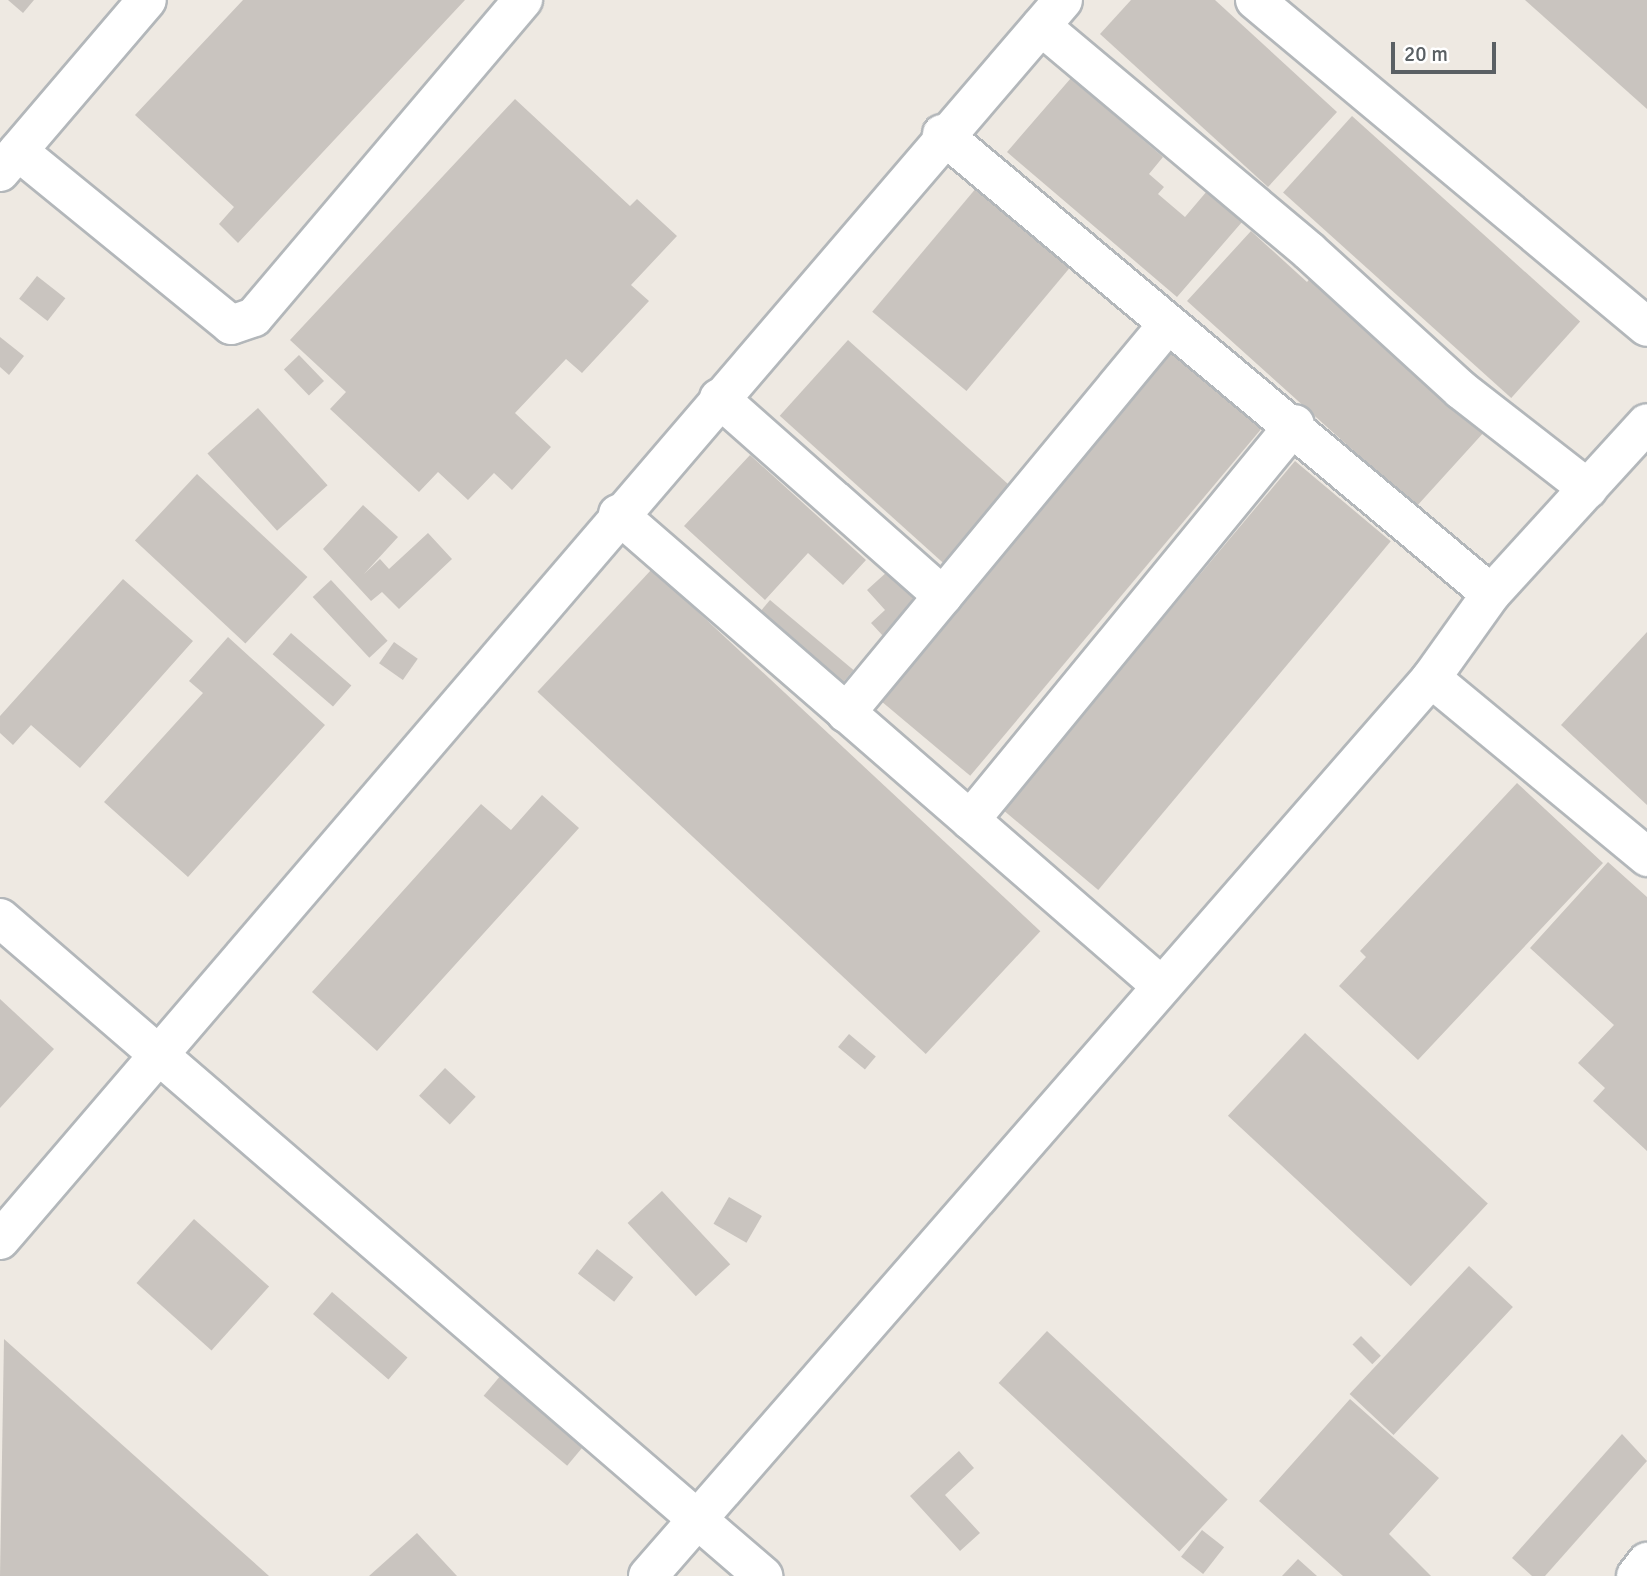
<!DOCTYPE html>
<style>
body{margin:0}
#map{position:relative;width:1647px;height:1576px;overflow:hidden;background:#eee9e2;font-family:Signika,sans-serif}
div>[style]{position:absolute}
.building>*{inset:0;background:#c9c4bf;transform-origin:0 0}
.roads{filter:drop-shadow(2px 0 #b3b7ba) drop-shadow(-2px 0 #b3b7ba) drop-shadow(0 2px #b3b7ba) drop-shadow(0 -2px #b3b7ba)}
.minor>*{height:38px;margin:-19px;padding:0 19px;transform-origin:19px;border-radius:19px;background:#fff}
span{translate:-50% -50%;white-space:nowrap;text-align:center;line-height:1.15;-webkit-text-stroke:7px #fff;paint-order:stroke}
.scale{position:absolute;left:1391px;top:42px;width:105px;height:32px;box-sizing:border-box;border:4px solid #5a6064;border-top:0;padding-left:9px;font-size:21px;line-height:24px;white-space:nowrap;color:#5a6064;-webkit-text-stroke:5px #fff;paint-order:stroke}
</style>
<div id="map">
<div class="building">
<i style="clip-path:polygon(8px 0,34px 0,23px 13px)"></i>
<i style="clip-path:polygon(243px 0,465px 0,238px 243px,219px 224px,234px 207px,135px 115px)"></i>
<i style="clip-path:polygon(1131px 0,1215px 0,1337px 112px,1268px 187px,1100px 34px)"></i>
<i style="clip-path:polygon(1525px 0,1647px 0,1647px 109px)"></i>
<i style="clip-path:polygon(1071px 78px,1163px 157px,1149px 174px,1164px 187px,1158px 194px,1185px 217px,1207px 191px,1242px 222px,1177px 297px,1007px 152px)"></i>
<i style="clip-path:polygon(515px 99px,630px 206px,637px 199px,677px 236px,631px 285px,649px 301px,582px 373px,566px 359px,515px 413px,551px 447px,512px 490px,494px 473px,468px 500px,438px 472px,419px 492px,330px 409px,346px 392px,290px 340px)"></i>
<i style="left:1352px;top:116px;width:307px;height:103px;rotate:42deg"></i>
<i style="left:977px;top:187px;width:123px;height:163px;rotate:40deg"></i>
<i style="clip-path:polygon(1251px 231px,1307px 282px,1312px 276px,1485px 431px,1416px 507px,1187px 301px)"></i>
<i style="left:37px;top:276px;width:36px;height:29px;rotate:38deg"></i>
<i style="clip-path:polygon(0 337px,24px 356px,9px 375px,0 367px)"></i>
<i style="left:848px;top:340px;width:229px;height:102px;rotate:42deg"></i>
<i style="left:1171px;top:353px;width:118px;height:453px;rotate:40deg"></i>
<i style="left:299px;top:355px;width:36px;height:21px;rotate:46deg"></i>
<i style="left:258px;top:408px;width:104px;height:68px;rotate:48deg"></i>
<i style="clip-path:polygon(750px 455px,866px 560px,843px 585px,808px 553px,765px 600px,684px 526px)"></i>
<i style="left:1295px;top:461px;width:125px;height:455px;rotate:40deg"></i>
<i style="left:197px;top:474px;width:151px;height:91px;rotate:43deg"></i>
<i style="clip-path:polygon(363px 505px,398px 537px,364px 574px,380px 559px,389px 569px,428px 533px,452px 559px,399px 609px,382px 592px,371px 601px,323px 549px)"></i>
<i style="left:652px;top:569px;width:531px;height:168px;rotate:43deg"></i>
<i style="clip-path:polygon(888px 571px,919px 605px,884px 637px,871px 623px,885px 610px,867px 590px)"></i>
<i style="clip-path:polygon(123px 579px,193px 641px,80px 768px,31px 725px,13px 745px,0 733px,0 716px)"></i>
<i style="left:331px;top:580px;width:83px;height:25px;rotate:47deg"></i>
<i style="left:770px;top:600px;width:109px;height:26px;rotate:40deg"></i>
<i style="clip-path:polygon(1647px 632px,1647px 805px,1561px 725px)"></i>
<i style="left:291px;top:633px;width:80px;height:28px;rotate:41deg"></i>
<i style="clip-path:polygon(228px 637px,325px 725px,188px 877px,104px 802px,203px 693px,189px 681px)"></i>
<i style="left:394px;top:642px;width:29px;height:26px;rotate:35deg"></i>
<i style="clip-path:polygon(1517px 783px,1603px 863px,1418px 1060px,1339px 986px,1366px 957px,1360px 951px)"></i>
<i style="clip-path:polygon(542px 795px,579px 828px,377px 1051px,312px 992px,481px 804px,511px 830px)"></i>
<i style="clip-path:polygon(1608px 862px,1647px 897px,1647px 1151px,1593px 1101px,1605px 1088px,1578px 1063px,1614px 1025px,1530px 948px)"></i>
<i style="clip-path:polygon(0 999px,54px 1049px,0 1108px)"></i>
<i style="left:1305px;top:1033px;width:250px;height:113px;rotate:43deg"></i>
<i style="left:849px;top:1034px;width:35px;height:17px;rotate:40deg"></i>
<i style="left:445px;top:1068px;width:42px;height:38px;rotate:43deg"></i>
<i style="left:662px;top:1191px;width:100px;height:47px;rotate:47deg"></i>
<i style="left:729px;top:1197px;width:38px;height:31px;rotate:30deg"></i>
<i style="left:194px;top:1219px;width:101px;height:86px;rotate:42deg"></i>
<i style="left:597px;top:1249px;width:46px;height:31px;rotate:38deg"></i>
<i style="left:1469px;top:1266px;width:60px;height:175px;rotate:43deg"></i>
<i style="left:332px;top:1292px;width:100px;height:29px;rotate:41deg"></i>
<i style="left:1047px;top:1331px;width:247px;height:71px;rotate:43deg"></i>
<i style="left:1361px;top:1336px;width:28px;height:12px;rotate:45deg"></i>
<i style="clip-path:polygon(4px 1339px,269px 1576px,0 1576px)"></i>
<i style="left:501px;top:1375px;width:109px;height:27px;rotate:40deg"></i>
<i style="clip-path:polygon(1350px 1399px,1439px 1478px,1389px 1534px,1431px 1576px,1343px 1576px,1259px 1501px)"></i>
<i style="clip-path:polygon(1622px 1434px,1647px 1461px,1545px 1576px,1532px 1576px,1512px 1558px)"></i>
<i style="clip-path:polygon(959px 1451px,974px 1468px,945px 1495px,980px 1533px,960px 1551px,910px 1496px)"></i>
<i style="left:1202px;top:1530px;width:28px;height:34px;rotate:38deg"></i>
<i style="clip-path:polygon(417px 1533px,457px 1576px,369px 1576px)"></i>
<i style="clip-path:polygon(1298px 1559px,1317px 1576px,1282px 1576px)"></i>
</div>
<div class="roads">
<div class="minor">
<i style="left:1255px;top:0;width:510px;rotate:39.83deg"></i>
<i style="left:1041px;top:26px;width:350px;rotate:40deg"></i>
<i style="left:1309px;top:251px;width:206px;rotate:42.4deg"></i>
<i style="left:1461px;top:390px;width:161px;rotate:37.9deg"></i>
<i style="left:942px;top:134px;width:716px;rotate:39.96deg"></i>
<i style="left:18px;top:151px;width:275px;rotate:39.2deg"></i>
<i style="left:231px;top:325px;width:24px;rotate:-19deg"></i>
<i style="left:254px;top:317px;width:416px;rotate:-49.7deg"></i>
<i style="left:0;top:172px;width:226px;rotate:-49.5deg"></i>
<i style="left:719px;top:398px;width:299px;rotate:41.5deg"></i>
<i style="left:618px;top:514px;width:717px;rotate:40.98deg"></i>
<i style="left:1431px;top:678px;width:281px;rotate:39.6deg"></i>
<i style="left:846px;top:713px;width:505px;rotate:-50.38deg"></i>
<i style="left:970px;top:820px;width:512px;rotate:-50.62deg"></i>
<i style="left:0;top:918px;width:1008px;rotate:40.77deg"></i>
<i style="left:0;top:1240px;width:1633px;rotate:-49.39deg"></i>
<i style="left:648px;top:1576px;width:1191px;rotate:-48.91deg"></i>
<i style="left:1431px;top:678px;width:103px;rotate:-54.5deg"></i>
<i style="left:1491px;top:594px;width:231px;rotate:-47.6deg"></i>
<i style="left:1636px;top:1576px;width:18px;rotate:-52deg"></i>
</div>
</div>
<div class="scale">20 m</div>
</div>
